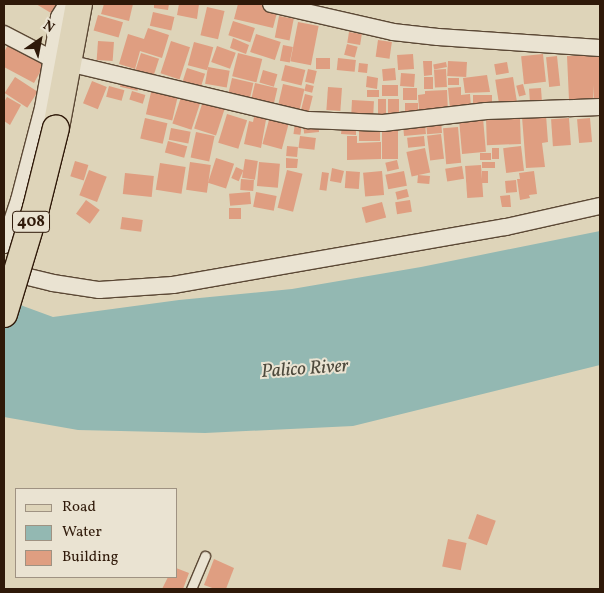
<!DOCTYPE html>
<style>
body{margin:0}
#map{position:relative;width:604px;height:593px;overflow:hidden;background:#ded4b9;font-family:Vollkorn,serif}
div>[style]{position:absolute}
.water>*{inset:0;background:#93b8b2}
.building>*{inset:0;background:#df9e81;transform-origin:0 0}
.roads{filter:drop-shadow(1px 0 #5b4835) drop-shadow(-1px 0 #5b4835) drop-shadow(0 1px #5b4835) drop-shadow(0 -1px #5b4835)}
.lane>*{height:9px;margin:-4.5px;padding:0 4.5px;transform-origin:4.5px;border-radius:4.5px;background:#eae3d2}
.street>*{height:16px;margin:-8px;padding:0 8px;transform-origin:8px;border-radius:8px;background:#eae3d2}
.primary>*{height:26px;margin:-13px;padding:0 13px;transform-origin:13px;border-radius:13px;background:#ded4b9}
.bridges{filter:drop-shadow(1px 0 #2f1909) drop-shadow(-1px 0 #2f1909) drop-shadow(0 1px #2f1909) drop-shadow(0 -1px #2f1909)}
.primary-bridge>*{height:26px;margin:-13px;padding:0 13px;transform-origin:13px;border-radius:13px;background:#ded4b9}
span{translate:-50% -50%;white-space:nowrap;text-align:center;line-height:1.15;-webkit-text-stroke:4px #eae3d2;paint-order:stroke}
.shield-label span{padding:1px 4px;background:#eae3d2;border:1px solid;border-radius:4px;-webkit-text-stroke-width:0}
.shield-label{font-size:16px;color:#2f1909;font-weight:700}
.water-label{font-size:19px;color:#4d493c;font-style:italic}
.frame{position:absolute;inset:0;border:5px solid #2f1909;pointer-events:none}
.legend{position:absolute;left:15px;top:488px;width:162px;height:90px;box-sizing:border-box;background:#eae3d2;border:1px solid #9f9282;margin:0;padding:6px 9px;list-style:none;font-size:15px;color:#2f1909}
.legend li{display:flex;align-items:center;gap:10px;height:25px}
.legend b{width:25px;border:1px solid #9f9282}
.north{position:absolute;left:15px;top:15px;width:50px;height:50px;-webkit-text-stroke:4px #eae3d2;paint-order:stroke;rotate:33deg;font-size:14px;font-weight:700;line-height:20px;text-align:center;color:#2f1909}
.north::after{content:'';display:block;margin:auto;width:18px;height:22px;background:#2f1909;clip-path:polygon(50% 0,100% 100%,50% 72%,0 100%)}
</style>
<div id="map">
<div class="water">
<i style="clip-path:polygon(600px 231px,600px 365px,353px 426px,205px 433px,78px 430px,4px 417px,4px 299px,53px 317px,179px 300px,292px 289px,421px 267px)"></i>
</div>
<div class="building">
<i style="clip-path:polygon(36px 4px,57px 4px,51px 13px)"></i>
<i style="clip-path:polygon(104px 4px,133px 4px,129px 21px,101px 14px)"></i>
<i style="clip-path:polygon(154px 4px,169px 4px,168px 10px,154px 8px)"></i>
<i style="clip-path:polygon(179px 4px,199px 4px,197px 19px,177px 15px)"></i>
<i style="clip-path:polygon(238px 4px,258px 4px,278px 9px,273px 28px,234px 19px)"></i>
<i style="left:207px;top:7px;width:18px;height:29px;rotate:13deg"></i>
<i style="left:153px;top:12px;width:22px;height:14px;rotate:13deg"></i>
<i style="left:98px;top:15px;width:26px;height:16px;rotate:16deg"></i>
<i style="left:279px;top:16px;width:15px;height:22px;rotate:11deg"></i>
<i style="left:233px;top:21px;width:23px;height:15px;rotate:18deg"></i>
<i style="left:298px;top:22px;width:21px;height:40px;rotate:11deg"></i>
<i style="clip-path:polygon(148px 28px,169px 35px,162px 58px,140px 51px,135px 69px,119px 64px,128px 34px,144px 39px)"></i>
<i style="left:349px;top:32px;width:13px;height:11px;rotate:9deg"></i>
<i style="left:256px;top:34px;width:26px;height:19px;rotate:18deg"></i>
<i style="clip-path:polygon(233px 38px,249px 45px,246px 54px,230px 48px)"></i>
<i style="left:378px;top:40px;width:14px;height:17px;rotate:8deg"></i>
<i style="left:98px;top:41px;width:16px;height:19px;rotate:4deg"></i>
<i style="left:171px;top:41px;width:20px;height:34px;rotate:18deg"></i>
<i style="left:194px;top:42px;width:20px;height:24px;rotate:15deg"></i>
<i style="clip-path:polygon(9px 43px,45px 63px,34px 83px,4px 67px,4px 52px)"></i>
<i style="left:347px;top:44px;width:11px;height:11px;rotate:15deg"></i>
<i style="left:283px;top:45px;width:10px;height:16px;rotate:11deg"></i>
<i style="left:217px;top:46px;width:20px;height:17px;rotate:20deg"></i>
<i style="left:141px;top:53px;width:19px;height:22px;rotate:18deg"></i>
<i style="left:238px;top:53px;width:25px;height:24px;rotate:14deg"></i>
<i style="left:413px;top:54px;width:15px;height:16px;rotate:86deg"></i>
<i style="left:543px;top:54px;width:28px;height:22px;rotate:84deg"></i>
<i style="clip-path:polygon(590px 55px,600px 56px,600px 103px,594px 103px,593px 85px,593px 99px,569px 100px,567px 56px)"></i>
<i style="left:557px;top:56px;width:30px;height:11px;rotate:84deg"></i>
<i style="left:316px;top:58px;width:14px;height:11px"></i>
<i style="left:338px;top:58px;width:18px;height:12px;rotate:6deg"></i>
<i style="clip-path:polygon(423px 61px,432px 61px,432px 75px,424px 76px)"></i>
<i style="left:448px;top:61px;width:19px;height:15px;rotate:3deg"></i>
<i style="left:446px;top:62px;width:5px;height:13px;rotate:79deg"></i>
<i style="left:507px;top:62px;width:11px;height:13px;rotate:80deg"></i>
<i style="left:359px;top:63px;width:9px;height:9px;rotate:6deg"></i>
<i style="left:285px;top:65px;width:21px;height:16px;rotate:14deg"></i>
<i style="left:208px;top:67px;width:22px;height:17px;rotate:10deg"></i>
<i style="left:187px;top:68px;width:19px;height:17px;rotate:18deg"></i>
<i style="left:395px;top:68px;width:12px;height:13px;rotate:85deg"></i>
<i style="left:308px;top:69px;width:9px;height:13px;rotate:13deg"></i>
<i style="left:446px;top:69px;width:18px;height:12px;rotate:87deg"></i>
<i style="left:263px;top:70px;width:15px;height:13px;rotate:16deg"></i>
<i style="left:401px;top:73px;width:14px;height:13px;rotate:4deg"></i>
<i style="clip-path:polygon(487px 75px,490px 92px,465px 93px,463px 78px)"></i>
<i style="clip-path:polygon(367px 76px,378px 78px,377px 89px,366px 87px)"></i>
<i style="left:15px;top:77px;width:27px;height:19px;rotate:33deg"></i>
<i style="left:424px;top:77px;width:9px;height:12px"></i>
<i style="left:513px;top:77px;width:26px;height:18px;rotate:81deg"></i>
<i style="left:122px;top:78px;width:18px;height:9px;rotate:13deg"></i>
<i style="left:232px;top:78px;width:22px;height:16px;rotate:13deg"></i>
<i style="left:448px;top:78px;width:11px;height:7px"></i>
<i style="left:92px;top:81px;width:16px;height:24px;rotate:22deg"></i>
<i style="left:255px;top:83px;width:23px;height:19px;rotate:13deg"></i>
<i style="left:283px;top:84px;width:22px;height:22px;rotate:13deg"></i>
<i style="left:306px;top:84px;width:8px;height:7px;rotate:14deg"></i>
<i style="left:523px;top:84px;width:11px;height:7px;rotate:75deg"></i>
<i style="left:382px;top:85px;width:16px;height:11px"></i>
<i style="left:109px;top:86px;width:16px;height:11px;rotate:15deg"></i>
<i style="left:328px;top:87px;width:14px;height:23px;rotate:4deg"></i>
<i style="clip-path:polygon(461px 87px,461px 95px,470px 94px,471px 107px,450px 109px,448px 88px)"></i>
<i style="left:152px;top:88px;width:27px;height:27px;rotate:13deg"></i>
<i style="left:417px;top:88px;width:12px;height:14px;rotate:90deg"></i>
<i style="left:541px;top:88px;width:15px;height:12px;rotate:86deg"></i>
<i style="left:367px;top:90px;width:12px;height:7px"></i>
<i style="clip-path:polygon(447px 90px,448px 112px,419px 110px,418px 95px,425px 94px,425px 91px)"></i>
<i style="left:132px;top:91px;width:14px;height:9px;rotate:17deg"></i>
<i style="left:182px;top:94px;width:20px;height:31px;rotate:18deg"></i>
<i style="left:305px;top:94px;width:8px;height:18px;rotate:14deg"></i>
<i style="left:492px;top:95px;width:11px;height:19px;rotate:90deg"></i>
<i style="clip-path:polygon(7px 97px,21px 105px,10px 125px,4px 121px,4px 102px)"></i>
<i style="left:204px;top:98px;width:23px;height:32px;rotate:18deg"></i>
<i style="left:378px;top:99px;width:8px;height:16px"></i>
<i style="left:388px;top:99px;width:11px;height:15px"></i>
<i style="left:352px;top:100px;width:22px;height:16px;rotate:3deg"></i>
<i style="left:405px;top:103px;width:13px;height:12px"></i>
<i style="clip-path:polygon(255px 112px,267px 114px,261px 148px,244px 144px,249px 121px,253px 122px)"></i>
<i style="left:227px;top:114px;width:21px;height:30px;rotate:17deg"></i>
<i style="clip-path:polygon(546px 115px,548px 142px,542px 143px,545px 167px,526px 168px,522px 117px)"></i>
<i style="left:270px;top:116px;width:20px;height:29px;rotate:15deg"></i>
<i style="left:145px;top:118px;width:23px;height:21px;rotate:13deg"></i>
<i style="left:483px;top:118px;width:34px;height:24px;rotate:85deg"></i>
<i style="left:520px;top:118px;width:26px;height:34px;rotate:88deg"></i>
<i style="left:569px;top:118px;width:27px;height:18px;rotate:86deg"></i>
<i style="left:590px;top:118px;width:24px;height:13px;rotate:85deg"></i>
<i style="left:441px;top:121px;width:12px;height:15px;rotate:85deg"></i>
<i style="left:318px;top:122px;width:10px;height:15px;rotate:84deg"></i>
<i style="left:295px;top:123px;width:7px;height:11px;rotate:8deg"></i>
<i style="left:425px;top:123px;width:11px;height:22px;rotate:85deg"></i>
<i style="clip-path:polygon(342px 126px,356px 126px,356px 135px,341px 134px)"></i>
<i style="left:382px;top:126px;width:16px;height:33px"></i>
<i style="left:458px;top:127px;width:36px;height:15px;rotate:85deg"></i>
<i style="left:171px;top:128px;width:20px;height:12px;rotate:11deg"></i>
<i style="left:359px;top:128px;width:21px;height:13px"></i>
<i style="left:196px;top:132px;width:19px;height:26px;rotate:12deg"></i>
<i style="left:441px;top:134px;width:25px;height:14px;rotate:83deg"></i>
<i style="left:300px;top:136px;width:16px;height:12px;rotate:7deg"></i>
<i style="clip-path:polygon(347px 136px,357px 136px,357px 143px,381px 142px,381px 159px,347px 160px)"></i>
<i style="left:424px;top:136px;width:10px;height:17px;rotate:84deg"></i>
<i style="left:168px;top:141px;width:20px;height:12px;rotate:15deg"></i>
<i style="left:287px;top:146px;width:11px;height:10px;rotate:5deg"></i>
<i style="left:521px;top:146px;width:25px;height:18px;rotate:83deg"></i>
<i style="left:425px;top:148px;width:25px;height:19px;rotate:78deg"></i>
<i style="left:492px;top:148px;width:7px;height:11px"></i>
<i style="left:491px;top:153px;width:7px;height:11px;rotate:90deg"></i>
<i style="left:216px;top:158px;width:19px;height:26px;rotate:18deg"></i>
<i style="clip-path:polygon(286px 158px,298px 159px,297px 168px,286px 168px)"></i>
<i style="left:245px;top:159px;width:13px;height:19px;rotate:9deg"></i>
<i style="left:397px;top:160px;width:9px;height:12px;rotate:77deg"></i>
<i style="left:75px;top:161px;width:14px;height:16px;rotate:17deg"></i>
<i style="left:190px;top:162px;width:21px;height:28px;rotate:8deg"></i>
<i style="left:259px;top:162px;width:21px;height:24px;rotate:5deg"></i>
<i style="left:495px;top:162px;width:6px;height:13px;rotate:90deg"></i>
<i style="left:160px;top:163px;width:26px;height:27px;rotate:9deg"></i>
<i style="left:481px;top:165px;width:32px;height:16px;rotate:86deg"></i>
<i style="left:462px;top:166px;width:13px;height:17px;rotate:81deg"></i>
<i style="left:236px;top:167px;width:8px;height:12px;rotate:23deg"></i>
<i style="clip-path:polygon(332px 168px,344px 171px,341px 183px,330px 181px)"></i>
<i style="left:89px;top:170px;width:19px;height:27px;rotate:21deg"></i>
<i style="left:287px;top:170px;width:16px;height:39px;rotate:14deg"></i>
<i style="left:346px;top:171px;width:14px;height:17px;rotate:4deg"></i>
<i style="left:382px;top:171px;width:24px;height:19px;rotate:85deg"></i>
<i style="left:404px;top:171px;width:15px;height:19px;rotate:79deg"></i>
<i style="left:482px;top:171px;width:6px;height:12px"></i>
<i style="clip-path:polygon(534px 171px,537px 194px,529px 195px,530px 198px,520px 200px,517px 179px,520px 179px,519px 173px)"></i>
<i style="left:322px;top:172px;width:7px;height:18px;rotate:8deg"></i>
<i style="left:125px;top:173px;width:29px;height:21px;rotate:6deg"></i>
<i style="left:418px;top:175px;width:12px;height:8px;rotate:5deg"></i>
<i style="left:241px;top:179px;width:13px;height:11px;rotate:4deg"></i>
<i style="left:516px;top:180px;width:12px;height:11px;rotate:85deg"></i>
<i style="left:407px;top:189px;width:8px;height:12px;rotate:76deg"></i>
<i style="left:250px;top:192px;width:12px;height:21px;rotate:85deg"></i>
<i style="left:256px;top:192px;width:21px;height:15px;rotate:11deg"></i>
<i style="clip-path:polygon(510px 195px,511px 207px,502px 207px,500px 196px)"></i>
<i style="left:86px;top:200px;width:17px;height:17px;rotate:36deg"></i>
<i style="left:410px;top:200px;width:12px;height:15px;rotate:81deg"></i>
<i style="left:382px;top:202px;width:16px;height:21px;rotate:75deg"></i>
<i style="left:229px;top:208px;width:12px;height:11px"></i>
<i style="left:122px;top:217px;width:21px;height:12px;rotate:8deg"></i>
<i style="left:477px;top:514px;width:20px;height:26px;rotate:20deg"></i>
<i style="left:448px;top:539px;width:19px;height:28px;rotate:12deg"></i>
<i style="clip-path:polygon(214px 559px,234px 568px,226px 589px,215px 589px,204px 585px)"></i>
<i style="clip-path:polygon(176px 568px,189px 573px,183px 589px,162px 589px,168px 577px,176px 577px)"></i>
</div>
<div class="roads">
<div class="lane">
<i style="left:191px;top:589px;width:36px;rotate:-67deg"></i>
</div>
<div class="street">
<i style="left:271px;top:4px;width:125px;rotate:12.9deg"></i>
<i style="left:393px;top:32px;width:45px;rotate:6.3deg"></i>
<i style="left:438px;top:37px;width:162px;rotate:3.9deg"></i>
<i style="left:4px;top:34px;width:54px;rotate:27.5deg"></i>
<i style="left:68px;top:63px;width:247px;rotate:13.4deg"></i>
<i style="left:308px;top:120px;width:75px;rotate:2.3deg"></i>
<i style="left:383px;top:123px;width:104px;rotate:-6.6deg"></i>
<i style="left:486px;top:111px;width:114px;rotate:-2deg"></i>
<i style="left:4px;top:245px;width:47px;rotate:-71.6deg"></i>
<i style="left:19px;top:200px;width:95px;rotate:-75.4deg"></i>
<i style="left:43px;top:108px;width:92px;rotate:-80deg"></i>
<i style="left:59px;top:17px;width:15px;rotate:-58deg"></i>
<i style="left:8px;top:272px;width:46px;rotate:13.7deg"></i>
<i style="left:53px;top:283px;width:47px;rotate:8.7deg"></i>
<i style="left:99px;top:290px;width:74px;rotate:-3.9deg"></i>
<i style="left:173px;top:285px;width:338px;rotate:-9.9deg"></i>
<i style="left:506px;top:227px;width:96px;rotate:-12.6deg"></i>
</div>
<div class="primary">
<i style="left:56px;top:128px;width:126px;rotate:-79.5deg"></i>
</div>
</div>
<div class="bridges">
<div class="primary-bridge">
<i style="left:4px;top:314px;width:111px;rotate:-73.2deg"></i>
<i style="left:36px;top:208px;width:82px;rotate:-76deg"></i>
</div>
</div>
<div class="shield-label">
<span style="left:31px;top:222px">408</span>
</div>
<div class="water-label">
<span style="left:305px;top:370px;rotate:-4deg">Palico River</span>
</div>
<div class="frame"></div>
<ul class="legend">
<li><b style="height:6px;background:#ded4b9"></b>Road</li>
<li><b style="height:14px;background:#93b8b2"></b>Water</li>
<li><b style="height:14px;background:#df9e81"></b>Building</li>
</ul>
<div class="north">N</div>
</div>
